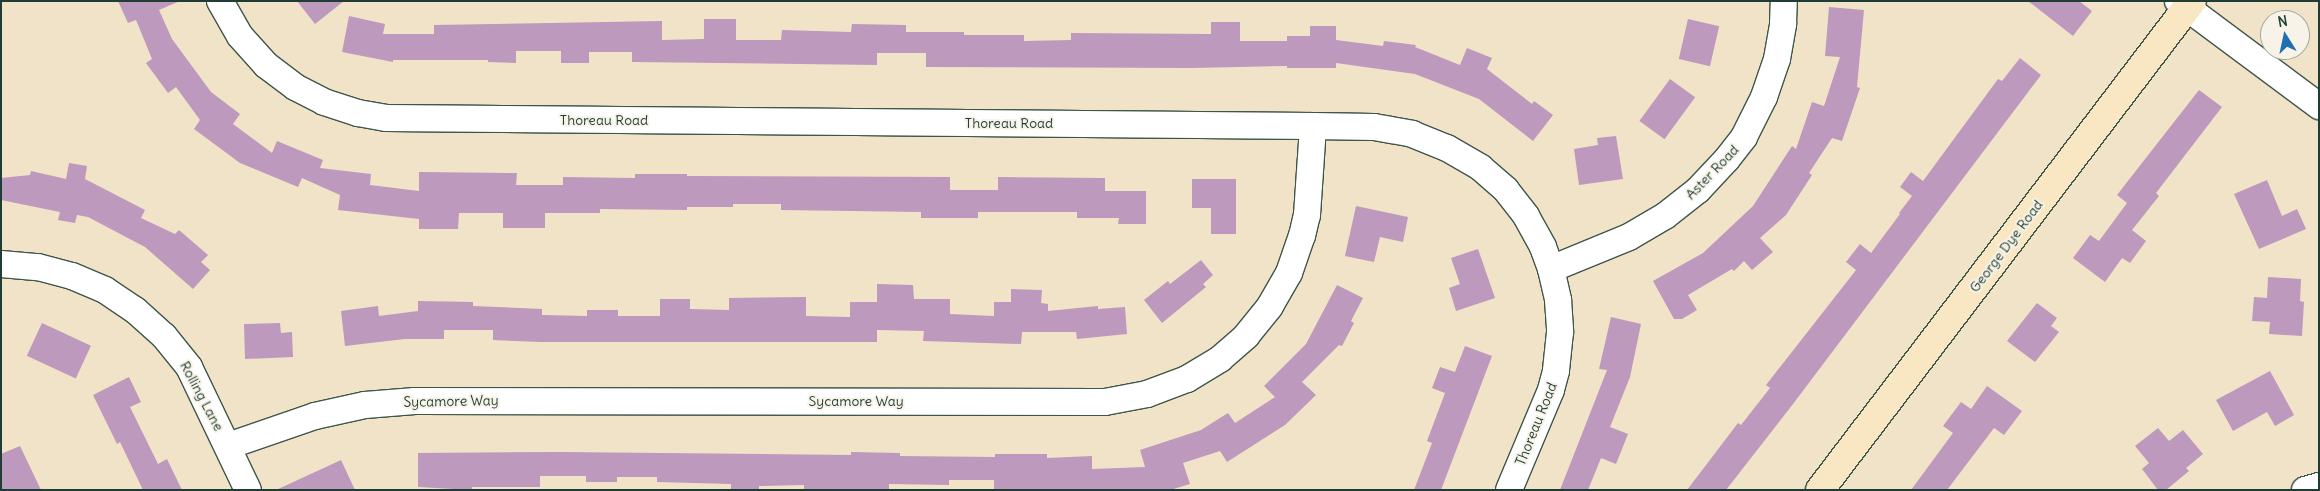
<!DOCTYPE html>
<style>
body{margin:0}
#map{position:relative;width:2320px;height:491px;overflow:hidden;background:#f1e3c7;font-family:Delius,sans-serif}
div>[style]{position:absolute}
.building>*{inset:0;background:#bd99bd;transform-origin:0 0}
.roads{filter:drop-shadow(1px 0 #3e564a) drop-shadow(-1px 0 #3e564a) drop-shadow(0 1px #3e564a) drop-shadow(0 -1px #3e564a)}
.street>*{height:26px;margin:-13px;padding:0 13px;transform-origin:13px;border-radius:13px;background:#fff}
.secondary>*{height:28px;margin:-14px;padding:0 14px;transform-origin:14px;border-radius:14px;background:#f9e7c3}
span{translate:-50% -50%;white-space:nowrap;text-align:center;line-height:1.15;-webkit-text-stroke:4px #f7f3e8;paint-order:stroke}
.street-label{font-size:14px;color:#1f3d34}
.frame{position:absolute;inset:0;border:2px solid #1f3d34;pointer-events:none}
.north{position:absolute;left:2260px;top:10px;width:50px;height:50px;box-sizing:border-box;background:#f7f3e8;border:1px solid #a1aaa0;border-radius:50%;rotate:350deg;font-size:14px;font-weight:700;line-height:20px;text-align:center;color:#1f3d34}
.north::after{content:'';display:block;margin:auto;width:18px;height:22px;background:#1f6fb2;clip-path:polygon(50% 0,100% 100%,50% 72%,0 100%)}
</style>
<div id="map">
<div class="building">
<i style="clip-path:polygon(118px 1px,180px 1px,159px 10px,172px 39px,211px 92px,240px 114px,233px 124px,272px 153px,277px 141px,323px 160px,320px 168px,371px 174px,370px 185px,419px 191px,419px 172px,517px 173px,516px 185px,563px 185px,563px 177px,635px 178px,635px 174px,687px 174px,687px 176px,950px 177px,950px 190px,998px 190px,998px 177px,1105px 178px,1105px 191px,1146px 191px,1146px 224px,1118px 224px,1119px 218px,1077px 218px,1077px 212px,978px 212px,978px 218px,921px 218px,921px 212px,781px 210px,781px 204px,733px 204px,733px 207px,687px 207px,687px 210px,600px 209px,600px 213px,545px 213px,545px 228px,503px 228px,503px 213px,459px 213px,458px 229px,419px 229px,419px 219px,338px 210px,340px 195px,302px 178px,298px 187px,240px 163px,194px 129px,200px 120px,176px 87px,168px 93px,146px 63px,152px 59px,136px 20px,128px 23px)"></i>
<i style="clip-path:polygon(297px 1px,344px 1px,315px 24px)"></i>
<i style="clip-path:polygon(2028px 1px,2079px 1px,2092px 11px,2073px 36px)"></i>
<i style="clip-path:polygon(1829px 7px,1864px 10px,1857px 87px,1860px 88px,1842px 141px,1832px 138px,1809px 173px,1812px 175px,1786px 215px,1760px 238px,1773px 252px,1752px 270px,1744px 261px,1734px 271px,1732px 269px,1688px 295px,1697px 310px,1682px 319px,1674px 319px,1653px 281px,1703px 253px,1753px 206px,1792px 146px,1796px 149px,1812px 102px,1824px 106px,1840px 57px,1825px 56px)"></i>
<i style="clip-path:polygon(349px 16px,385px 24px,383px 34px,434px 34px,434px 25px,662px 21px,662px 40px,704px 39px,704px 19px,736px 19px,736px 40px,781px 40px,782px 30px,851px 32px,852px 24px,906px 25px,906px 32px,964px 32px,964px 35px,1024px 35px,1024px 41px,1071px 40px,1071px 33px,1211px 34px,1211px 22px,1240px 22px,1240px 41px,1287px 41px,1287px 36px,1310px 36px,1310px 26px,1336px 26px,1336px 40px,1383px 46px,1384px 41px,1416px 45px,1415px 47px,1460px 65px,1467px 48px,1492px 58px,1487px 69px,1532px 104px,1534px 101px,1553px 115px,1533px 141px,1479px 99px,1415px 74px,1336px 63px,1336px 68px,1287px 68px,1287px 66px,1192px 68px,926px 67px,926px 53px,877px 53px,877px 65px,632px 62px,632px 52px,589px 52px,589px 63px,561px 63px,561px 51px,516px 51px,516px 63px,488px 62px,488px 60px,393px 60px,393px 62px,342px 52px)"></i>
<i style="left:1688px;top:19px;width:32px;height:41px;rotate:13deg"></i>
<i style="clip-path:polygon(2020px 58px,2041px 75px,1793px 404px,1726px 490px,1687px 490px,1738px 423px,1741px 425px,1770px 388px,1766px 385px,1856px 270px,1846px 262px,1860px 244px,1871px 253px,1900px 214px,1899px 213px,1912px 196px,1900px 187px,1911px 172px,1923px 181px,1998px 79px,2002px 81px)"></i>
<i style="left:1670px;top:79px;width:31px;height:52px;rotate:36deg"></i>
<i style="clip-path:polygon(2199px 90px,2222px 107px,2156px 193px,2159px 196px,2132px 230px,2146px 241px,2130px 263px,2122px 258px,2105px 282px,2073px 258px,2090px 235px,2099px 241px,2127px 203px,2117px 195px)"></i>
<i style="clip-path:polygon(1616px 136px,1623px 179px,1579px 185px,1574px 149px,1598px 145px,1597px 138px)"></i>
<i style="clip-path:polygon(69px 163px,87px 166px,85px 179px,145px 210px,141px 218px,175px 234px,179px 230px,208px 255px,201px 262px,210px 270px,193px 289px,145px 247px,88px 217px,77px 215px,75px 223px,58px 220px,60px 212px,1px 200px,1px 178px,30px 175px,31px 171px,66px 179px)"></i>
<i style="clip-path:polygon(1192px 179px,1236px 179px,1236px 234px,1211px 234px,1211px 208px,1192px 208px)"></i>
<i style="clip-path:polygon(2267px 180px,2282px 216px,2297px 209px,2306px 229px,2259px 249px,2234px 194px)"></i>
<i style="clip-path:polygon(1356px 206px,1408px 217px,1403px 242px,1380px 237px,1374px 262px,1345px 256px)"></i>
<i style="clip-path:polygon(1478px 249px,1495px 298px,1456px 311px,1449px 288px,1460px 284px,1451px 258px)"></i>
<i style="clip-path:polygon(1201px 260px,1213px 275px,1203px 284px,1206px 287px,1162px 323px,1144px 300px,1168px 281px,1170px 284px)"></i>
<i style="clip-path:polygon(2268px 277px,2301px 279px,2300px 301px,2304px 302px,2302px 336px,2269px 334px,2270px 322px,2252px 321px,2254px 297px,2267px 298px)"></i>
<i style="clip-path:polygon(877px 284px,913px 285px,914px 299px,950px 299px,950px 314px,994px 316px,994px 302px,1011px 302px,1011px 289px,1042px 290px,1041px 303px,1048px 304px,1048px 311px,1098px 306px,1098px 309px,1125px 307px,1127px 334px,1077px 339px,1076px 332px,1022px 332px,1021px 344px,923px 341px,924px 331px,877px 330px,877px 342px,541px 342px,493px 340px,493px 330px,444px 330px,444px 339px,405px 339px,345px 346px,341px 311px,378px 306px,379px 316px,418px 311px,418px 301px,473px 302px,473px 306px,542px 309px,542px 315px,587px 316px,587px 310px,618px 310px,618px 316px,660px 316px,660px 299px,690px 299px,690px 309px,729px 310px,729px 298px,806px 297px,806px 316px,850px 317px,850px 302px,877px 302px)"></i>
<i style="clip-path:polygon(1337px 285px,1363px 298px,1351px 321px,1354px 323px,1342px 346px,1339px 345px,1302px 382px,1316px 395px,1285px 425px,1227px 462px,1220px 451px,1183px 463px,1190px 484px,1170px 490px,994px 490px,994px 480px,949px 480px,949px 485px,889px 484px,889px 489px,804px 490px,804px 485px,759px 486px,759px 490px,731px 490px,731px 484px,657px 482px,657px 477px,617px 477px,617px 482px,586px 482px,586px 476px,540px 476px,540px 487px,472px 487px,472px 490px,418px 487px,418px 453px,560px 452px,851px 455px,851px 452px,900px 453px,900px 456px,995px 457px,995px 454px,1047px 454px,1047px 458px,1092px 456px,1092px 469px,1145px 467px,1140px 450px,1201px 430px,1228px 413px,1235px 423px,1275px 397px,1264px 386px,1306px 344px)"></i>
<i style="clip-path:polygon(2037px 303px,2057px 318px,2051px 326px,2059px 332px,2035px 362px,2007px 341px)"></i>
<i style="clip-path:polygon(1611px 317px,1641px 324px,1630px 377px,1610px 427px,1628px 434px,1616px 464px,1601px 458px,1588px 490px,1560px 490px,1607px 370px,1599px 369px)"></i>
<i style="left:42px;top:323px;width:54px;height:36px;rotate:25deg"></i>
<i style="clip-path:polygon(280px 323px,281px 333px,292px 332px,293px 357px,245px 359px,244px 324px)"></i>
<i style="clip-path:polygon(1465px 346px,1492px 356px,1441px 490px,1414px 490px,1432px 443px,1427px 441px,1445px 393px,1432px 388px,1440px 367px,1455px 372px)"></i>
<i style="clip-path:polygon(2270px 371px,2294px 415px,2275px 426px,2267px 412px,2233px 431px,2216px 400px)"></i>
<i style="clip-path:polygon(129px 377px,141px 402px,130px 407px,158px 464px,167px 459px,182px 490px,143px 490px,120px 442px,117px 444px,93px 395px)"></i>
<i style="clip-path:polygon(1987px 386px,2022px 411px,2004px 435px,1994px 428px,1947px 490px,1911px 490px,1953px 433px,1943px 426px,1961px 402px,1971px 409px)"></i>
<i style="clip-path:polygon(2158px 428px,2169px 441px,2183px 430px,2203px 454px,2186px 468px,2189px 471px,2166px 490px,2158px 490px,2142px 469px,2149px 463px,2135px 446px)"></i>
<i style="clip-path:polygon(20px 446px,41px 490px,1px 490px,1px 454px)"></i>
<i style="clip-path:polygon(341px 460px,355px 490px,276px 490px)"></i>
</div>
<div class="roads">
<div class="street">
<i style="left:220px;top:1px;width:40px;rotate:60.3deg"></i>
<i style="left:240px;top:36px;width:39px;rotate:48deg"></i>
<i style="left:266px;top:65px;width:36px;rotate:37deg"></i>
<i style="left:295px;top:87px;width:33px;rotate:27deg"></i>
<i style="left:324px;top:102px;width:36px;rotate:18deg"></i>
<i style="left:358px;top:113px;width:28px;rotate:10deg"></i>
<i style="left:386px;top:118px;width:927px;rotate:0.49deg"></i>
<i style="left:1313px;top:126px;width:61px;rotate:0.9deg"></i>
<i style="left:1374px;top:127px;width:39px;rotate:10deg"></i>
<i style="left:1412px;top:134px;width:38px;rotate:22deg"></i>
<i style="left:1447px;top:148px;width:39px;rotate:30deg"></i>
<i style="left:1481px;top:168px;width:33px;rotate:41deg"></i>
<i style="left:1506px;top:190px;width:33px;rotate:52deg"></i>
<i style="left:1526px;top:216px;width:35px;rotate:61deg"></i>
<i style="left:1543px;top:247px;width:23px;rotate:70deg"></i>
<i style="left:1551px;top:269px;width:32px;rotate:77deg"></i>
<i style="left:1558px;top:300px;width:32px;rotate:86deg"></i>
<i style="left:1560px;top:332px;width:39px;rotate:96deg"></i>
<i style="left:1556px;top:371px;width:20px;rotate:105deg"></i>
<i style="left:1551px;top:390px;width:108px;rotate:112.8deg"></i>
<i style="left:2178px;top:1px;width:176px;rotate:36.7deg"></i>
<i style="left:1px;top:264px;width:37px;rotate:5deg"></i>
<i style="left:38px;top:267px;width:35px;rotate:15deg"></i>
<i style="left:72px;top:276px;width:36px;rotate:23deg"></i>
<i style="left:105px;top:290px;width:36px;rotate:34deg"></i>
<i style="left:135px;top:310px;width:39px;rotate:42deg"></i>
<i style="left:164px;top:336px;width:40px;rotate:51deg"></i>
<i style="left:189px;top:367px;width:136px;rotate:64.4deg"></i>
<i style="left:1551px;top:269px;width:84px;rotate:-22.3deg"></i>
<i style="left:1629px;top:237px;width:42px;rotate:-30.3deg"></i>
<i style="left:1665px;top:216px;width:42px;rotate:-38.2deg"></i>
<i style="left:1698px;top:190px;width:42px;rotate:-46.9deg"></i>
<i style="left:1727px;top:159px;width:28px;rotate:-52deg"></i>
<i style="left:1744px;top:137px;width:45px;rotate:-63.4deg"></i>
<i style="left:1764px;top:97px;width:40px;rotate:-71.1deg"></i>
<i style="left:1777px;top:59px;width:36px;rotate:-80deg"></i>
<i style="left:1783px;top:24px;width:23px;rotate:-88deg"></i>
<i style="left:228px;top:446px;width:92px;rotate:-19deg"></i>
<i style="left:315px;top:416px;width:51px;rotate:-12.4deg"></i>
<i style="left:365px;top:405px;width:50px;rotate:-4.6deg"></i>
<i style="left:415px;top:401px;width:690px;rotate:0.08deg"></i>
<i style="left:1105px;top:402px;width:43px;rotate:-10.8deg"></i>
<i style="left:1147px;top:394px;width:43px;rotate:-20.6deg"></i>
<i style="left:1187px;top:379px;width:39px;rotate:-31deg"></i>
<i style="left:1220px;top:359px;width:35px;rotate:-41deg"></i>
<i style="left:1246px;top:336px;width:38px;rotate:-51deg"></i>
<i style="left:1270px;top:306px;width:38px;rotate:-60deg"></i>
<i style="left:1289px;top:273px;width:39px;rotate:-71deg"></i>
<i style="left:1302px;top:236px;width:22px;rotate:-77deg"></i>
<i style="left:1307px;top:215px;width:89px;rotate:-86.1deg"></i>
<i style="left:2305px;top:490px;width:15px;rotate:-16deg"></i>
</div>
<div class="secondary">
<i style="left:1820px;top:490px;width:614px;rotate:-52.74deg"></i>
</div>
</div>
<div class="street-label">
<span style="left:604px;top:120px">Thoreau Road</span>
<span style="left:1009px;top:123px">Thoreau Road</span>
<span style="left:1712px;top:172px;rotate:-46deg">Aster Road</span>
<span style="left:2006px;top:246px;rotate:-53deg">George Dye Road</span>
<span style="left:202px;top:396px;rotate:62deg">Rolling Lane</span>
<span style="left:451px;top:401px;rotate:-1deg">Sycamore Way</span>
<span style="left:856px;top:401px">Sycamore Way</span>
<span style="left:1536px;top:424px;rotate:-68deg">Thoreau Road</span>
</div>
<div class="frame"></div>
<div class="north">N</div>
</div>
